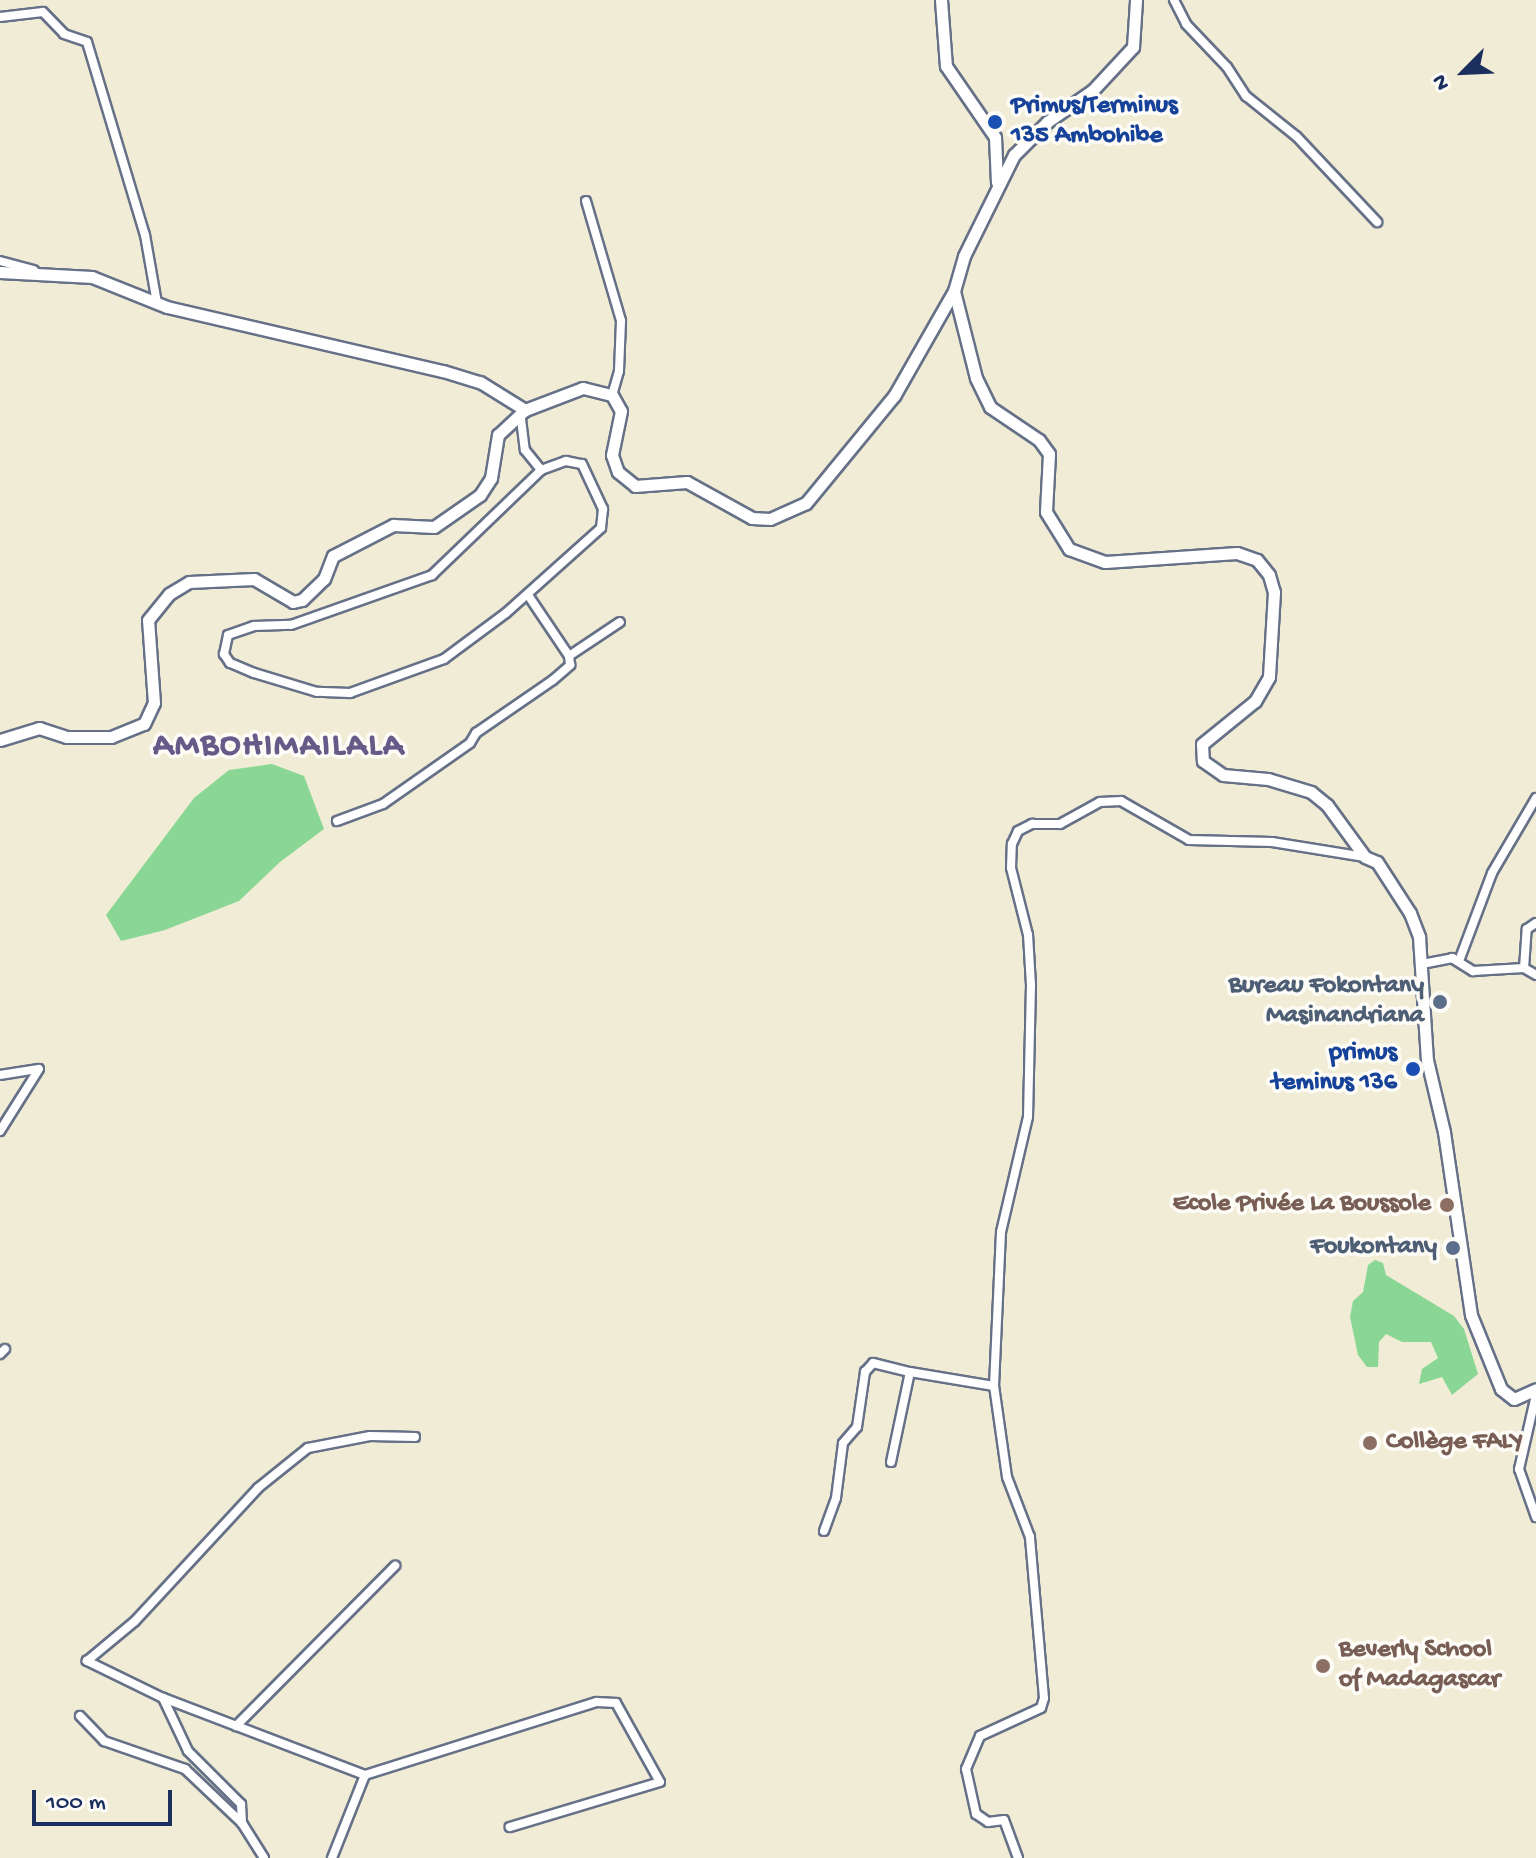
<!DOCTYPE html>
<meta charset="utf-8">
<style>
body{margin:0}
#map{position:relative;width:1536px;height:1858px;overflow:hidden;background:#f1ecd5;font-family:"Gochi Hand",sans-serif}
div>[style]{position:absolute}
.green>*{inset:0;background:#8ad795}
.roads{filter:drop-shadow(2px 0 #667188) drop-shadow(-2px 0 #667188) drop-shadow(0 2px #667188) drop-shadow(0 -2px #667188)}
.street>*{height:8px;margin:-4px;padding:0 4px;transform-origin:4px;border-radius:4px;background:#fff}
.secondary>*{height:11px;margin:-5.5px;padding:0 5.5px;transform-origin:5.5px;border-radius:5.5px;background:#fff}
.dots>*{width:22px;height:22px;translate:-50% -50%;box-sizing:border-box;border:4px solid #fdfcf7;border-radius:50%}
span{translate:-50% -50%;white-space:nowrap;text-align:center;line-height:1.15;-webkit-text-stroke:7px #fdfcf7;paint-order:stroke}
.transit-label{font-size:26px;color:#164399;font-weight:700}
.left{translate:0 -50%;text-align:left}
.right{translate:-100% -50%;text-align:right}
.service-label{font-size:26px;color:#4e5e75;font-weight:700}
.education-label{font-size:26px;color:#785e54;font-weight:700}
.district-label{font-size:34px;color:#665a89;font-weight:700;letter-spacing:2px}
.north{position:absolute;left:1424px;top:32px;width:80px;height:80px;-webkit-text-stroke:6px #fdfcf7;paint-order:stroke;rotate:246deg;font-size:22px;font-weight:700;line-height:32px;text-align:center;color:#1b2f5e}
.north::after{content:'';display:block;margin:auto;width:28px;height:36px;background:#1b2f5e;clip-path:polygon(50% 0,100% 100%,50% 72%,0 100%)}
.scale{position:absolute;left:32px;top:1790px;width:140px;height:36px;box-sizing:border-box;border:4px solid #1b2f5e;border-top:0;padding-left:10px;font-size:24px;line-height:28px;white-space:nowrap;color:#1b2f5e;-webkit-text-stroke:6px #fdfcf7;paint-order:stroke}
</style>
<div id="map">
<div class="green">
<i style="clip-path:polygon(272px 764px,304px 776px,324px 829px,280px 862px,239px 901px,165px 930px,121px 941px,106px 915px,194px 798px,229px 770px)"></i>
<i style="clip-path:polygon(1375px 1260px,1383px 1263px,1386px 1275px,1454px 1316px,1464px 1329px,1478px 1374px,1452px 1395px,1442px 1377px,1419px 1384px,1422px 1369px,1438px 1358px,1431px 1342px,1402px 1342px,1386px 1334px,1379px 1342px,1378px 1367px,1367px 1367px,1358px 1355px,1350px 1317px,1353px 1301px,1363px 1292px,1368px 1265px)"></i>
</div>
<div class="roads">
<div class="street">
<i style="left:1174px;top:0;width:27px;rotate:63deg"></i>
<i style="left:1186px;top:24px;width:59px;rotate:46.4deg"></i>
<i style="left:1227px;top:67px;width:35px;rotate:57deg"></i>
<i style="left:1246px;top:96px;width:65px;rotate:38.8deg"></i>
<i style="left:1297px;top:137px;width:117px;rotate:46.7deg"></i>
<i style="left:0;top:17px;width:43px;rotate:-6.6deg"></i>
<i style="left:43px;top:12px;width:30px;rotate:46deg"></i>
<i style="left:64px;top:34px;width:24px;rotate:19deg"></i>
<i style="left:87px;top:42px;width:202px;rotate:73.3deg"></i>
<i style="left:145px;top:235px;width:69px;rotate:80deg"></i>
<i style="left:586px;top:201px;width:125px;rotate:73.7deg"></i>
<i style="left:621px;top:321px;width:50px;rotate:92.3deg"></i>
<i style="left:619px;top:371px;width:25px;rotate:106deg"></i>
<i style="left:0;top:261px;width:35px;rotate:15deg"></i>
<i style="left:521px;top:419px;width:31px;rotate:83deg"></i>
<i style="left:525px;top:450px;width:26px;rotate:51deg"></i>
<i style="left:541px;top:470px;width:27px;rotate:-20deg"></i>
<i style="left:566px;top:461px;width:16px;rotate:11deg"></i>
<i style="left:582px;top:464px;width:50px;rotate:65deg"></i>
<i style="left:603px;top:509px;width:19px;rotate:96deg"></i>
<i style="left:601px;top:528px;width:127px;rotate:138.2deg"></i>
<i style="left:506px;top:613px;width:77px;rotate:143.4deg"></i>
<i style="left:444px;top:659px;width:100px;rotate:160.1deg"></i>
<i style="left:350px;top:693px;width:33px;rotate:-178deg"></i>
<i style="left:317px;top:692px;width:66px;rotate:-163.2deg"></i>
<i style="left:254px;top:673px;width:26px;rotate:-157deg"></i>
<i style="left:230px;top:663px;width:11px;rotate:-124deg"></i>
<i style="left:224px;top:654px;width:19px;rotate:-78deg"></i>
<i style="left:228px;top:635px;width:28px;rotate:-19deg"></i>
<i style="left:254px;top:626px;width:37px;rotate:-2deg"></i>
<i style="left:291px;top:625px;width:150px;rotate:-19.5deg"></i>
<i style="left:432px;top:575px;width:151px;rotate:-43.9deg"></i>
<i style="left:528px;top:595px;width:73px;rotate:56.1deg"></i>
<i style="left:569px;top:656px;width:61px;rotate:-33.7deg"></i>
<i style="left:337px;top:821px;width:49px;rotate:-20.3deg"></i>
<i style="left:383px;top:804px;width:106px;rotate:-35deg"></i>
<i style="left:470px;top:743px;width:12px;rotate:-59deg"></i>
<i style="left:476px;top:733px;width:93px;rotate:-34.5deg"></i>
<i style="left:553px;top:680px;width:23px;rotate:-41deg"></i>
<i style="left:570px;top:665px;width:9px;rotate:-96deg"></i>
<i style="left:1459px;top:961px;width:94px;rotate:-69.4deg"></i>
<i style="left:1492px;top:873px;width:87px;rotate:-59.6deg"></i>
<i style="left:1422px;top:964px;width:31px;rotate:-11deg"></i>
<i style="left:1452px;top:958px;width:25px;rotate:32deg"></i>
<i style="left:1473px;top:971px;width:51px;rotate:-3.4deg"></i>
<i style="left:1524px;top:968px;width:39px;rotate:-86deg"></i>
<i style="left:1527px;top:929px;width:11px;rotate:-34deg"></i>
<i style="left:1524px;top:968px;width:14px;rotate:30deg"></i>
<i style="left:0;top:1075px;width:39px;rotate:-9deg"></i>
<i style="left:0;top:1131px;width:73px;rotate:-57.8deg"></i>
<i style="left:0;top:1354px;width:7px;rotate:-45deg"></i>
<i style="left:1536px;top:1395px;width:76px;rotate:102.9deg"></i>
<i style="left:1519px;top:1469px;width:51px;rotate:70.5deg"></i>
<i style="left:891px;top:1462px;width:92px;rotate:-78.1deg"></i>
<i style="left:910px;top:1372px;width:85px;rotate:9.5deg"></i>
<i style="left:824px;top:1531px;width:35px;rotate:-70deg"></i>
<i style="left:836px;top:1498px;width:55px;rotate:-82.7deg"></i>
<i style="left:843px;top:1443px;width:21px;rotate:-49deg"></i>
<i style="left:857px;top:1427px;width:56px;rotate:-81.7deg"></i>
<i style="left:865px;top:1372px;width:12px;rotate:-48deg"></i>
<i style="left:873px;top:1363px;width:38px;rotate:14deg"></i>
<i style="left:163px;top:1698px;width:59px;rotate:64.7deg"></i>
<i style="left:188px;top:1751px;width:75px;rotate:45deg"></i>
<i style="left:241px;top:1804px;width:19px;rotate:87deg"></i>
<i style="left:242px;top:1823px;width:41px;rotate:57.8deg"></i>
<i style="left:80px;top:1716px;width:35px;rotate:46deg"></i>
<i style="left:104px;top:1741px;width:86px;rotate:19.1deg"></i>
<i style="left:185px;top:1769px;width:79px;rotate:43.5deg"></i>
<i style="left:236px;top:1726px;width:226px;rotate:-45.2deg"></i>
<i style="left:365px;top:1775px;width:243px;rotate:-17.5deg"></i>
<i style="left:597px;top:1702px;width:19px;rotate:3deg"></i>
<i style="left:616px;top:1703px;width:90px;rotate:60.9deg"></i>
<i style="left:660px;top:1782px;width:157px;rotate:163.3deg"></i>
<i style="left:332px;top:1858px;width:89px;rotate:-68.3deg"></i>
<i style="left:365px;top:1775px;width:216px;rotate:-159.1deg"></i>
<i style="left:163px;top:1698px;width:85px;rotate:-154deg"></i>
<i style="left:87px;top:1661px;width:62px;rotate:-39.8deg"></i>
<i style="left:135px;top:1621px;width:181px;rotate:-47.2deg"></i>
<i style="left:258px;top:1488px;width:64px;rotate:-38.7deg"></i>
<i style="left:308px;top:1448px;width:63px;rotate:-11deg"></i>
<i style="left:370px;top:1436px;width:45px;rotate:1.3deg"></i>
<i style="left:1018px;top:1858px;width:40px;rotate:-110.2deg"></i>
<i style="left:1004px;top:1820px;width:16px;rotate:173deg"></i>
<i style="left:988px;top:1822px;width:14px;rotate:-146deg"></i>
<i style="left:976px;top:1814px;width:46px;rotate:-102.5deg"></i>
<i style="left:966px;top:1769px;width:36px;rotate:-67deg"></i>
<i style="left:980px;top:1736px;width:67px;rotate:-24.7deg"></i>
<i style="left:1041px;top:1708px;width:10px;rotate:-73deg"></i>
<i style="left:1044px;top:1698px;width:162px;rotate:-95deg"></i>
<i style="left:1030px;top:1537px;width:64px;rotate:-111deg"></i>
<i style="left:1007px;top:1477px;width:92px;rotate:-98.1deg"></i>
<i style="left:994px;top:1386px;width:154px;rotate:-87.4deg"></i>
<i style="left:1001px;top:1232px;width:118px;rotate:-76.8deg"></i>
<i style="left:1028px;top:1117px;width:132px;rotate:-88.7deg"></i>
<i style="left:1031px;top:985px;width:50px;rotate:-93.4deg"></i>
<i style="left:1028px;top:935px;width:69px;rotate:-104.2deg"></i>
<i style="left:1011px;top:868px;width:24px;rotate:-88deg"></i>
<i style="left:1012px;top:844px;width:14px;rotate:-65deg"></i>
<i style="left:1018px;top:831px;width:16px;rotate:-27deg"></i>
<i style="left:1032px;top:824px;width:28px"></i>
<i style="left:1060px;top:824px;width:46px;rotate:-28.8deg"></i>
<i style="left:1100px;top:802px;width:21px;rotate:-3deg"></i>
<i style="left:1121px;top:801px;width:78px;rotate:29.8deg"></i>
<i style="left:1189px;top:840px;width:83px;rotate:1.4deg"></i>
<i style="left:1272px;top:842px;width:94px;rotate:9.2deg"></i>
</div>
<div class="secondary">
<i style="left:941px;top:0;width:66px;rotate:85.7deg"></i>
<i style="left:946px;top:66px;width:86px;rotate:55.4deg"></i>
<i style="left:995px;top:137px;width:45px;rotate:87.5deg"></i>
<i style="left:0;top:272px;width:92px;rotate:3.1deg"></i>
<i style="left:92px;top:277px;width:81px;rotate:21.8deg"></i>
<i style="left:167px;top:307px;width:283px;rotate:13.1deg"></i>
<i style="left:443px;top:371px;width:39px;rotate:17deg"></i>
<i style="left:480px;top:382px;width:53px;rotate:31.9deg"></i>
<i style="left:954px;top:291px;width:90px;rotate:75.8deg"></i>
<i style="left:976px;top:378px;width:32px;rotate:64deg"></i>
<i style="left:990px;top:407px;width:59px;rotate:34deg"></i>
<i style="left:1039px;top:440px;width:17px;rotate:54deg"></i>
<i style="left:1049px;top:454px;width:58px;rotate:93deg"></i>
<i style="left:1046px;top:512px;width:44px;rotate:58.1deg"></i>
<i style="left:1069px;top:549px;width:38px;rotate:20deg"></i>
<i style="left:1105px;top:562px;width:132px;rotate:-3.9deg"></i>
<i style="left:1237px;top:553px;width:21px;rotate:19deg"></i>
<i style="left:1257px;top:560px;width:19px;rotate:51deg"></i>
<i style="left:1269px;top:575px;width:18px;rotate:74deg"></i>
<i style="left:1274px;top:592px;width:85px;rotate:93.4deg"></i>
<i style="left:1269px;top:677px;width:28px;rotate:120deg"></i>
<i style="left:1255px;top:701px;width:68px;rotate:140.9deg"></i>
<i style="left:1202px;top:744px;width:17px;rotate:87deg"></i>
<i style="left:1203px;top:761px;width:24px;rotate:35deg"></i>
<i style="left:1223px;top:775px;width:45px;rotate:5.1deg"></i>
<i style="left:1268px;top:779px;width:45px;rotate:16.8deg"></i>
<i style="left:1311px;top:792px;width:21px;rotate:39deg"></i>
<i style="left:1327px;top:805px;width:64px;rotate:53.8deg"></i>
<i style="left:1365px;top:857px;width:13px;rotate:23deg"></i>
<i style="left:1377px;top:862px;width:61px;rotate:57.1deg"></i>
<i style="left:1410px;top:913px;width:26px;rotate:69deg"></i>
<i style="left:1419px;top:937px;width:123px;rotate:86.3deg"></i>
<i style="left:1427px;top:1060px;width:74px;rotate:76.7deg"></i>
<i style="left:1444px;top:1132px;width:185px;rotate:81.6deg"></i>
<i style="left:1471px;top:1315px;width:80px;rotate:67.9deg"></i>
<i style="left:1501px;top:1389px;width:16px;rotate:38deg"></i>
<i style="left:1514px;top:1399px;width:24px;rotate:-24deg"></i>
<i style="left:0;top:740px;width:41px;rotate:-17.1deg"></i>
<i style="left:39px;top:728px;width:29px;rotate:18deg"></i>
<i style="left:67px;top:737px;width:44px"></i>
<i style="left:111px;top:737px;width:35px;rotate:-22deg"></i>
<i style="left:144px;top:724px;width:23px;rotate:-65deg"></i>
<i style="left:154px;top:703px;width:83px;rotate:-94.1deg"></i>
<i style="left:148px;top:620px;width:33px;rotate:-51deg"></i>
<i style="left:169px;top:594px;width:23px;rotate:-31deg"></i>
<i style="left:189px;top:582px;width:65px;rotate:-2.6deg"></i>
<i style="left:254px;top:579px;width:45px;rotate:30.5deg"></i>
<i style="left:293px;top:602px;width:9px;rotate:-13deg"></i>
<i style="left:302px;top:600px;width:30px;rotate:-44deg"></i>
<i style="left:324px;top:579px;width:25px;rotate:-69deg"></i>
<i style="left:333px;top:556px;width:68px;rotate:-27.3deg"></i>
<i style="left:393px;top:525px;width:41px;rotate:2.8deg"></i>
<i style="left:434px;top:527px;width:56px;rotate:-34.8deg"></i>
<i style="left:480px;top:495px;width:20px;rotate:-57deg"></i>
<i style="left:491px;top:478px;width:44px;rotate:-80.8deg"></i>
<i style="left:498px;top:435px;width:37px;rotate:-43deg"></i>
<i style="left:525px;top:410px;width:62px;rotate:-20.8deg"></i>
<i style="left:583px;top:388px;width:30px;rotate:14deg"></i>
<i style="left:612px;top:395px;width:18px;rotate:61deg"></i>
<i style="left:621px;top:411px;width:45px;rotate:101.6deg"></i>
<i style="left:612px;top:455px;width:18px;rotate:71deg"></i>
<i style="left:618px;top:472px;width:22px;rotate:39deg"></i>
<i style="left:635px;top:486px;width:52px;rotate:-4.4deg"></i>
<i style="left:687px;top:482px;width:74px;rotate:29deg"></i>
<i style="left:752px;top:518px;width:18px;rotate:3deg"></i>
<i style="left:770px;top:519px;width:39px;rotate:-24deg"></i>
<i style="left:806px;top:503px;width:139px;rotate:-50.6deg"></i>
<i style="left:894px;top:396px;width:121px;rotate:-60.3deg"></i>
<i style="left:954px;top:291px;width:36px;rotate:-74deg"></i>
<i style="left:964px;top:256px;width:113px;rotate:-63.7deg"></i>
<i style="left:1014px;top:155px;width:47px;rotate:-45deg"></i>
<i style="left:1047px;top:122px;width:56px;rotate:-34.8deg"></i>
<i style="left:1093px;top:90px;width:59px;rotate:-47.1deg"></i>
<i style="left:1133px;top:47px;width:47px;rotate:-86.3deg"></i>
</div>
</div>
<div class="dots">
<i style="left:995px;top:122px;background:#1a4fb4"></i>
<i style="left:1440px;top:1002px;background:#5c6f8a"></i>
<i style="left:1413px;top:1069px;background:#1a4fb4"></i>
<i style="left:1447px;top:1205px;background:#8d6e63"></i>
<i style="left:1453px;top:1248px;background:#5c6f8a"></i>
<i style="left:1370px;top:1443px;background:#8d6e63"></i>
<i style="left:1323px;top:1666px;background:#8d6e63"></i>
</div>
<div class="transit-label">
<span class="left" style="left:1011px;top:122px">Primus/Terminus<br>135 Ambohibe</span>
<span class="right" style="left:1397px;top:1069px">primus<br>teminus 136</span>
</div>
<div class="service-label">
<span class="right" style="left:1424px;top:1002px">Bureau Fokontany<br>Masinandriana</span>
<span class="right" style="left:1437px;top:1248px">Foukontany</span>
</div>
<div class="education-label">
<span class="right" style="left:1431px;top:1205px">Ecole Privée La Boussole</span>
<span class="left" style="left:1386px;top:1443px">Collège FALY</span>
<span class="left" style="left:1339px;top:1666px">Beverly School<br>of Madagascar</span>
</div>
<div class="district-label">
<span style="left:279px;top:748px">AMBOHIMAILALA</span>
</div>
<div class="north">N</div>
<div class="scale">100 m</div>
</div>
